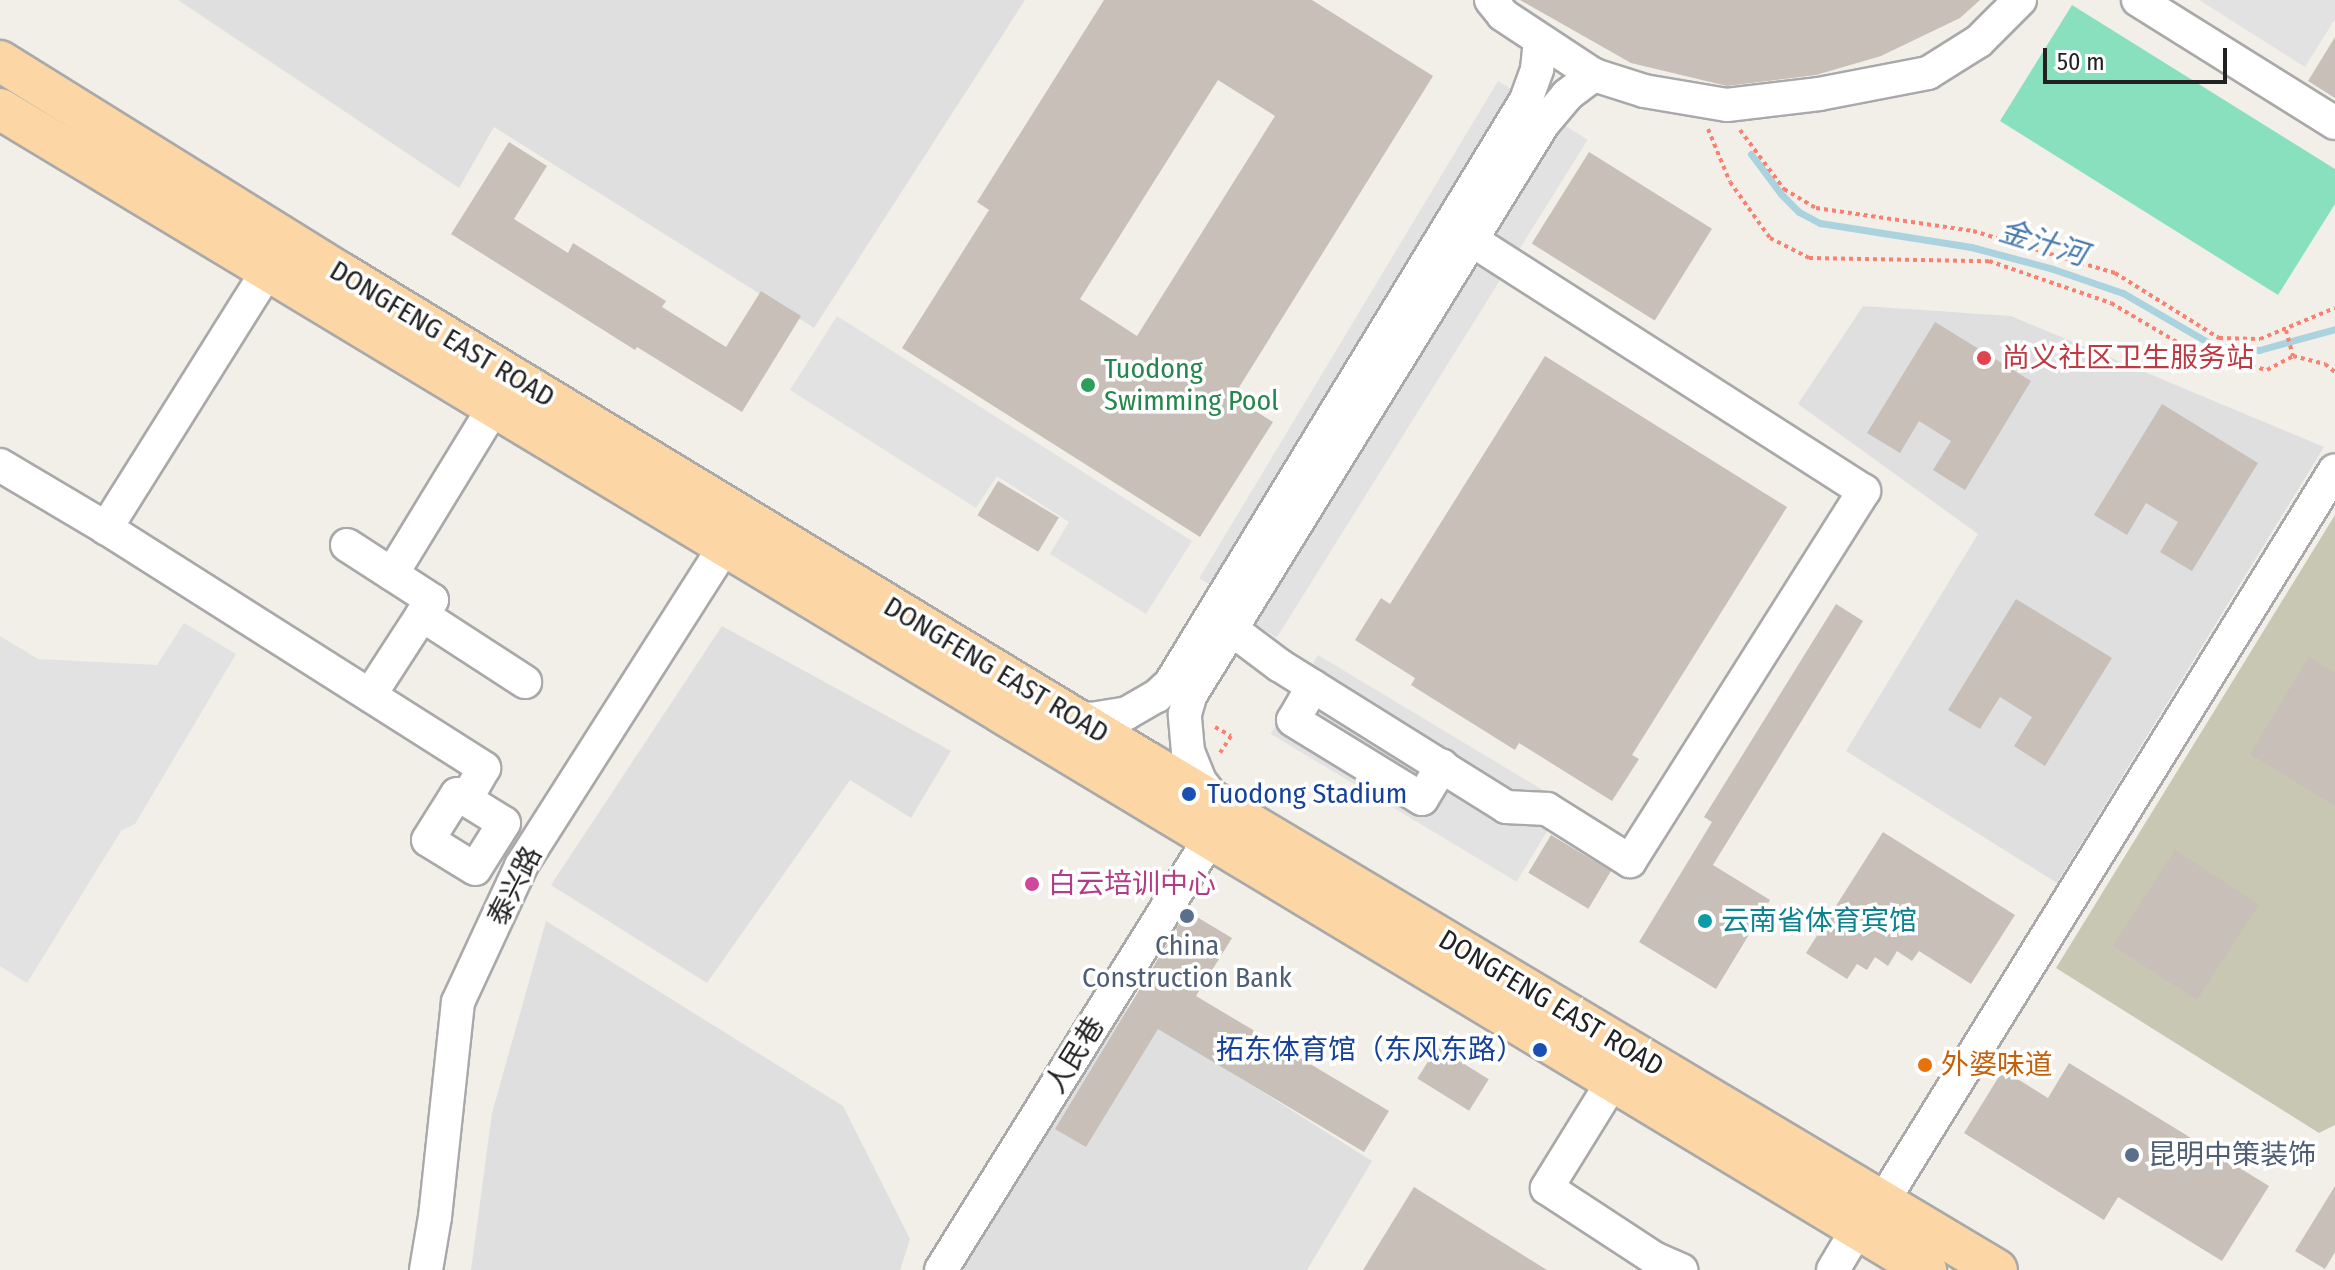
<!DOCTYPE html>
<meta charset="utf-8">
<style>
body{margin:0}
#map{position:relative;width:2335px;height:1270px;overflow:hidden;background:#f2efe9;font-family:"Fira Sans Condensed","Noto Sans SC",sans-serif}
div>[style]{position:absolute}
.residential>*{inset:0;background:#e0dfdf}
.construction>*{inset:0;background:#c7c7b4}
.pitch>*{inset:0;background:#88e0be}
.parking>*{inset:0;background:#e2e2e2;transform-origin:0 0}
.stream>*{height:7px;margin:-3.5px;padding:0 3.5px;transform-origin:3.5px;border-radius:3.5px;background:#aad3df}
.building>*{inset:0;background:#c7bfb8;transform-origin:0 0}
.path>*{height:4px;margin-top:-2px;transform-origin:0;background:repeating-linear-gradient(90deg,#fa8072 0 4px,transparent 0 8px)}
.roads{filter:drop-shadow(2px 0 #a9a9a9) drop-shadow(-2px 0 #a9a9a9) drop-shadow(0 2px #a9a9a9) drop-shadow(0 -2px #a9a9a9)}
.minor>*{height:32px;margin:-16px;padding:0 16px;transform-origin:16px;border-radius:16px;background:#fff}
.major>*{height:40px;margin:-20px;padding:0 20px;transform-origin:20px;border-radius:20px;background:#fcd6a4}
.dots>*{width:22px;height:22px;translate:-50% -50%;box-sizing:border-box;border:4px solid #fff;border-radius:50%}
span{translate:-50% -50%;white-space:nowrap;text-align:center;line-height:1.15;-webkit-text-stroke:7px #fff;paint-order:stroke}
.street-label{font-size:28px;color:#222}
.health-label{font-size:28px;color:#be3a42}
.left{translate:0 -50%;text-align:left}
.leisure-label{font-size:28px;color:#27864d}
.transit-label{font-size:28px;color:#164399}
.right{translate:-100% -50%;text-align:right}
.hotel-label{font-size:28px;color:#b23c85}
.culture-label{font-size:28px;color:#0d838f}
.service-label{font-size:28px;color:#4e5e75}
.food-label{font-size:28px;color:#c56008}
.water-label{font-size:30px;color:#4a7aab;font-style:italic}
.scale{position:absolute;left:2043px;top:48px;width:184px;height:36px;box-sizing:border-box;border:4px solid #222;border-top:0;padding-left:10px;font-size:24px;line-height:28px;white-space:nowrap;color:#222;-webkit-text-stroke:6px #fff;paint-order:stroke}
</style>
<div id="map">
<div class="residential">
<i style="clip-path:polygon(178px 0,1025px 0,814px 328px,494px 127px,459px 188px)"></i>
<i style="clip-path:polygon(1863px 306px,2011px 316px,2324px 447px,2057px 883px,1846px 751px,1978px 534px,1798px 404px)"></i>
<i style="clip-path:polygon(722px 626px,951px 751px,911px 818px,850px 780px,707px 983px,551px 885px)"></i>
<i style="clip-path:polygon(546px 921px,843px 1106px,910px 1239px,900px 1270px,471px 1270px,492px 1113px)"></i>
<i style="clip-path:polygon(1118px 1001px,1372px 1161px,1307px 1270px,958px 1270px)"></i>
</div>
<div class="construction">
<i style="clip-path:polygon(2335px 515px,2335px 1125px,2319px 1133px,2056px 968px)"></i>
</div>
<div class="pitch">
<i style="clip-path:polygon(2072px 5px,2335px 169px,2335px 204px,2278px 295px,2000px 121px)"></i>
</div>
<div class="parking">
<i style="clip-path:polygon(2199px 0,2335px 0,2335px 19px,2305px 67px)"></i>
<i style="left:1498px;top:81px;width:21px;height:580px;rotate:31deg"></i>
<i style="left:1564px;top:125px;width:28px;height:587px;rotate:32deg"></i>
<i style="clip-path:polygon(837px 316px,1192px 541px,1146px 614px,1050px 554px,1069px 522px,997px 476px,976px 508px,790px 390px)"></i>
<i style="clip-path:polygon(184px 623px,236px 654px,135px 824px,121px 831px,27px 983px,0 966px,0 636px,38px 659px,157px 665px)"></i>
<i style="left:1318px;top:655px;width:287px;height:92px;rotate:31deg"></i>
</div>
<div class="stream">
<i style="left:1751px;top:154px;width:50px;rotate:53.1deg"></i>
<i style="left:1781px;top:194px;width:25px;rotate:45deg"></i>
<i style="left:1799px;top:212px;width:24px;rotate:28deg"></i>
<i style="left:1820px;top:223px;width:153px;rotate:9deg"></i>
<i style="left:1971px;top:247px;width:82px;rotate:14.9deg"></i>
<i style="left:2050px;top:268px;width:77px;rotate:18.9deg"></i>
<i style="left:2123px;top:293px;width:108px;rotate:30.1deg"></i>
<i style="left:2216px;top:347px;width:43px;rotate:4deg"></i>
<i style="left:2259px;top:350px;width:79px;rotate:-15.4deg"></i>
</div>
<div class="building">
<i style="clip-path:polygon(evenodd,1104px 0,1312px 0,1433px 76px,1233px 397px,1273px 422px,1200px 537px,902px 348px,989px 210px,977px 202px,1104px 0,1218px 80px,1275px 116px,1137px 336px,1080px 299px,1218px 80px)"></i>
<i style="clip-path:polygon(1520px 0,1980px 0,1960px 18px,1881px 56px,1816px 75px,1727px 86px,1631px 63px)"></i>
<i style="clip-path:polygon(2335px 37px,2335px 98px,2308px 81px)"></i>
<i style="clip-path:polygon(509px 142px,547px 166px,514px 219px,568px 253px,573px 243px,666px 301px,662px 307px,726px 347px,761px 291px,801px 316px,742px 412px,637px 347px,635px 350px,451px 234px)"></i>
<i style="left:1589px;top:152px;width:145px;height:108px;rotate:32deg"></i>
<i style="clip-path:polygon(1935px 322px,2031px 381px,1965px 490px,1933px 470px,1951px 441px,1919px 421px,1900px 453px,1867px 433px)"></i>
<i style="clip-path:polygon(1545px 356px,1787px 507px,1632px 755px,1639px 759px,1612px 801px,1519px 743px,1515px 750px,1411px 685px,1415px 678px,1355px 640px,1381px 598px,1390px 604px)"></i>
<i style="clip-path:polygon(2162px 404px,2258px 463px,2192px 571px,2160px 552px,2178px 522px,2146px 503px,2127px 535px,2094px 515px)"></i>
<i style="left:998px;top:481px;width:71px;height:40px;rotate:31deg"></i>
<i style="clip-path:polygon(2016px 599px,2112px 658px,2045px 766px,2014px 746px,2032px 717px,2000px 697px,1980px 729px,1948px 710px)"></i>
<i style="clip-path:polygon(1836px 604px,1863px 621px,1713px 865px,1770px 900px,1716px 989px,1639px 942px,1712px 822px,1704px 817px)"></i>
<i style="clip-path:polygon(2309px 657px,2335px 673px,2335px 806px,2250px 754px)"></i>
<i style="clip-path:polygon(1883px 832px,2015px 915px,1971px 984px,1919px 951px,1912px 961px,1897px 951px,1888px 966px,1875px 957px,1867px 970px,1857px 964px,1847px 979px,1806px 953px)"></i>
<i style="left:1551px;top:835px;width:70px;height:44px;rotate:31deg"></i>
<i style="left:2175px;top:850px;width:100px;height:114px;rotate:33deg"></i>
<i style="clip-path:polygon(1187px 911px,1232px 938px,1196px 996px,1389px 1111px,1364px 1152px,1158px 1029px,1086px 1147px,1055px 1129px)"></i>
<i style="left:1437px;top:1047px;width:61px;height:37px;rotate:32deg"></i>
<i style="clip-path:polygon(2069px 1063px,2269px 1186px,2222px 1261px,2118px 1197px,2104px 1220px,1964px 1133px,2003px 1070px,2048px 1098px)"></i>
<i style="clip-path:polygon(2335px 1186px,2335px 1252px,2325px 1269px,2295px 1251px)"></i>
<i style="clip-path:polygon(1414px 1187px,1547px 1270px,1363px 1270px)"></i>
</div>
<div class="path">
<i style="left:1708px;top:129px;width:57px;rotate:67.5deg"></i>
<i style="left:1730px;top:182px;width:69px;rotate:54.5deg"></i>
<i style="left:1770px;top:238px;width:44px;rotate:27.1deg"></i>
<i style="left:1809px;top:258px;width:180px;rotate:1deg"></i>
<i style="left:1989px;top:261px;width:129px;rotate:19deg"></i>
<i style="left:2111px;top:303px;width:100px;rotate:30.7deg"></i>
<i style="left:2197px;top:354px;width:72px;rotate:12.9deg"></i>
<i style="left:2267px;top:370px;width:30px;rotate:-28deg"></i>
<i style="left:2293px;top:356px;width:33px;rotate:14deg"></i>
<i style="left:2325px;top:364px;width:13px;rotate:39deg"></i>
<i style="left:1740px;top:130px;width:74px;rotate:53.3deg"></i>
<i style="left:1784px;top:189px;width:37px;rotate:31deg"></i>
<i style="left:1816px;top:208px;width:159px;rotate:8.3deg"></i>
<i style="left:1973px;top:231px;width:148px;rotate:16.5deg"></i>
<i style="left:2115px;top:273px;width:123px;rotate:32deg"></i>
<i style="left:2219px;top:338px;width:41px;rotate:1.4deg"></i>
<i style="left:2260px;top:339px;width:81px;rotate:-22.5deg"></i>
<i style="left:2286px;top:330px;width:27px;rotate:75deg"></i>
<i style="left:1215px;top:727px;width:18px;rotate:29deg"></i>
<i style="left:1231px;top:736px;width:20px;rotate:123deg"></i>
</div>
<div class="roads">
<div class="minor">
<i style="left:1491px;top:0;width:19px;rotate:51deg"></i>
<i style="left:1503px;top:15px;width:109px;rotate:33.4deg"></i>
<i style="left:1594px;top:75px;width:52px;rotate:17.7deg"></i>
<i style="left:1644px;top:91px;width:84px;rotate:9.6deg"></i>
<i style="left:1727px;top:105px;width:93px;rotate:-6.8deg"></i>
<i style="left:1819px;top:94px;width:111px;rotate:-10.9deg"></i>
<i style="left:1928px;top:73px;width:60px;rotate:-32.1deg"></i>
<i style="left:1979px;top:41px;width:58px;rotate:-45deg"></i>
<i style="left:2138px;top:0;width:232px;rotate:32deg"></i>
<i style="left:268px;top:270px;width:305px;rotate:122.1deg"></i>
<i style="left:106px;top:528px;width:448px;rotate:32.4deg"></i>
<i style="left:484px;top:768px;width:36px;rotate:120deg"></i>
<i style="left:0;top:465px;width:123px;rotate:30.7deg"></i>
<i style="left:347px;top:545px;width:101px;rotate:32.9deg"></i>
<i style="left:432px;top:600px;width:18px;rotate:124deg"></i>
<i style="left:422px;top:615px;width:123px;rotate:33deg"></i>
<i style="left:392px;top:574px;width:196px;rotate:-58.6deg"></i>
<i style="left:1231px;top:629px;width:60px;rotate:36.9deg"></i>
<i style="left:1279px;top:665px;width:268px;rotate:32deg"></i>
<i style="left:1506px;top:807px;width:41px;rotate:2.8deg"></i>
<i style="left:1547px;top:809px;width:98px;rotate:32.1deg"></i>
<i style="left:1630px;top:861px;width:438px;rotate:-57.7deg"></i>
<i style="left:1864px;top:491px;width:465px;rotate:-147.4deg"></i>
<i style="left:1313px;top:686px;width:39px;rotate:120deg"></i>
<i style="left:1293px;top:720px;width:151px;rotate:31.5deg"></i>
<i style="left:1422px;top:799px;width:39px;rotate:-59deg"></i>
<i style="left:370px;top:695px;width:95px;rotate:-57deg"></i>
<i style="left:1073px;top:717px;width:18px;rotate:6deg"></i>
<i style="left:1091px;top:719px;width:36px;rotate:-9deg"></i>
<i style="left:1127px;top:713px;width:34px;rotate:-30deg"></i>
<i style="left:1157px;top:696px;width:18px;rotate:-43deg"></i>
<i style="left:1170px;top:684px;width:684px;rotate:-58.63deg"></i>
<i style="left:1526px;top:100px;width:33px;rotate:-70deg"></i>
<i style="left:1537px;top:69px;width:27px;rotate:-84deg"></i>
<i style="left:457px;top:794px;width:55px;rotate:31.7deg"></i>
<i style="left:504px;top:823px;width:54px;rotate:122.2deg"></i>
<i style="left:475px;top:869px;width:55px;rotate:-148.3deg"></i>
<i style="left:428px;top:840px;width:54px;rotate:-57.8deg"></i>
<i style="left:1217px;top:803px;width:28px;rotate:-128deg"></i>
<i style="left:1200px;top:781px;width:31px;rotate:-112deg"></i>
<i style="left:1188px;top:752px;width:38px;rotate:-95deg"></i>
<i style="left:1185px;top:714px;width:19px;rotate:-74deg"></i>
<i style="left:1190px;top:696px;width:672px;rotate:-58.32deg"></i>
<i style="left:1543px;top:124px;width:38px;rotate:-50deg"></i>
<i style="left:1567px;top:95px;width:34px;rotate:-37deg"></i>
<i style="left:1613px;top:1081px;width:126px;rotate:121.7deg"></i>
<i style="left:1547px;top:1188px;width:128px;rotate:33.2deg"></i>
<i style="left:1654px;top:1258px;width:30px;rotate:24deg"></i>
<i style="left:1883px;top:1201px;width:859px;rotate:-58.27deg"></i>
<i style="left:426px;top:1270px;width:54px;rotate:-80.4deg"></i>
<i style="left:435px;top:1217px;width:216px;rotate:-83.9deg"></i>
<i style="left:458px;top:1002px;width:150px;rotate:-65.1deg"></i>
<i style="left:521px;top:866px;width:379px;rotate:-57.5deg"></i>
<i style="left:941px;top:1270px;width:507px;rotate:-58.07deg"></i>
<i style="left:1833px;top:1270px;width:49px;rotate:-59.2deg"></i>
</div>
<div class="major">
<i style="left:0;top:61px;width:402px;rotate:31.9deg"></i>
<i style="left:341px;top:273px;width:943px;rotate:31.25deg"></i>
<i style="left:1147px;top:762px;width:990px;rotate:30.86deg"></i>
<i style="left:0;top:109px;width:2249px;rotate:31.08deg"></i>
</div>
</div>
<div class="dots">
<i style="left:1984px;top:358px;background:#e0444e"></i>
<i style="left:1088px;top:385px;background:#2e9e5b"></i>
<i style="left:1189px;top:794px;background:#1a4fb4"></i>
<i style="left:1032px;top:884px;background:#d1479c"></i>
<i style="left:1187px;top:916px;background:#5c6f8a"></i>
<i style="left:1705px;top:921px;background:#0f9aa8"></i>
<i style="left:1540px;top:1050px;background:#1a4fb4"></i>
<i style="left:1925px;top:1065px;background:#e8710a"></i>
<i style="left:2132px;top:1155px;background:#5c6f8a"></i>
</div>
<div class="street-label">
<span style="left:442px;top:334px;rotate:31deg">DONGFENG EAST ROAD</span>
<span style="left:996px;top:670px;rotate:31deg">DONGFENG EAST ROAD</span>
<span style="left:515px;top:886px;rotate:-63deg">泰兴路</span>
<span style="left:1551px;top:1003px;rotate:31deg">DONGFENG EAST ROAD</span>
<span style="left:1075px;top:1055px;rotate:-58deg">人民巷</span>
</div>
<div class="health-label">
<span class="left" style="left:2002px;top:358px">尚义社区卫生服务站</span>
</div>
<div class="leisure-label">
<span class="left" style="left:1104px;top:385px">Tuodong<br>Swimming Pool</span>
</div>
<div class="transit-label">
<span class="left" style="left:1207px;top:794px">Tuodong Stadium</span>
<span class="right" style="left:1524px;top:1050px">拓东体育馆（东风东路）</span>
</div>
<div class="hotel-label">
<span class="left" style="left:1048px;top:884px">白云培训中心</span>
</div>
<div class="culture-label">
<span class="left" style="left:1721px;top:921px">云南省体育宾馆</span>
</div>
<div class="service-label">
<span style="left:1187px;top:962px">China<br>Construction Bank</span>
<span class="left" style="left:2148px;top:1155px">昆明中策装饰</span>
</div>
<div class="food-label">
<span class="left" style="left:1941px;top:1065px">外婆味道</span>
</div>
<div class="water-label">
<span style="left:2043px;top:243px;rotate:17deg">金汁河</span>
</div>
<div class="scale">50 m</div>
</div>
